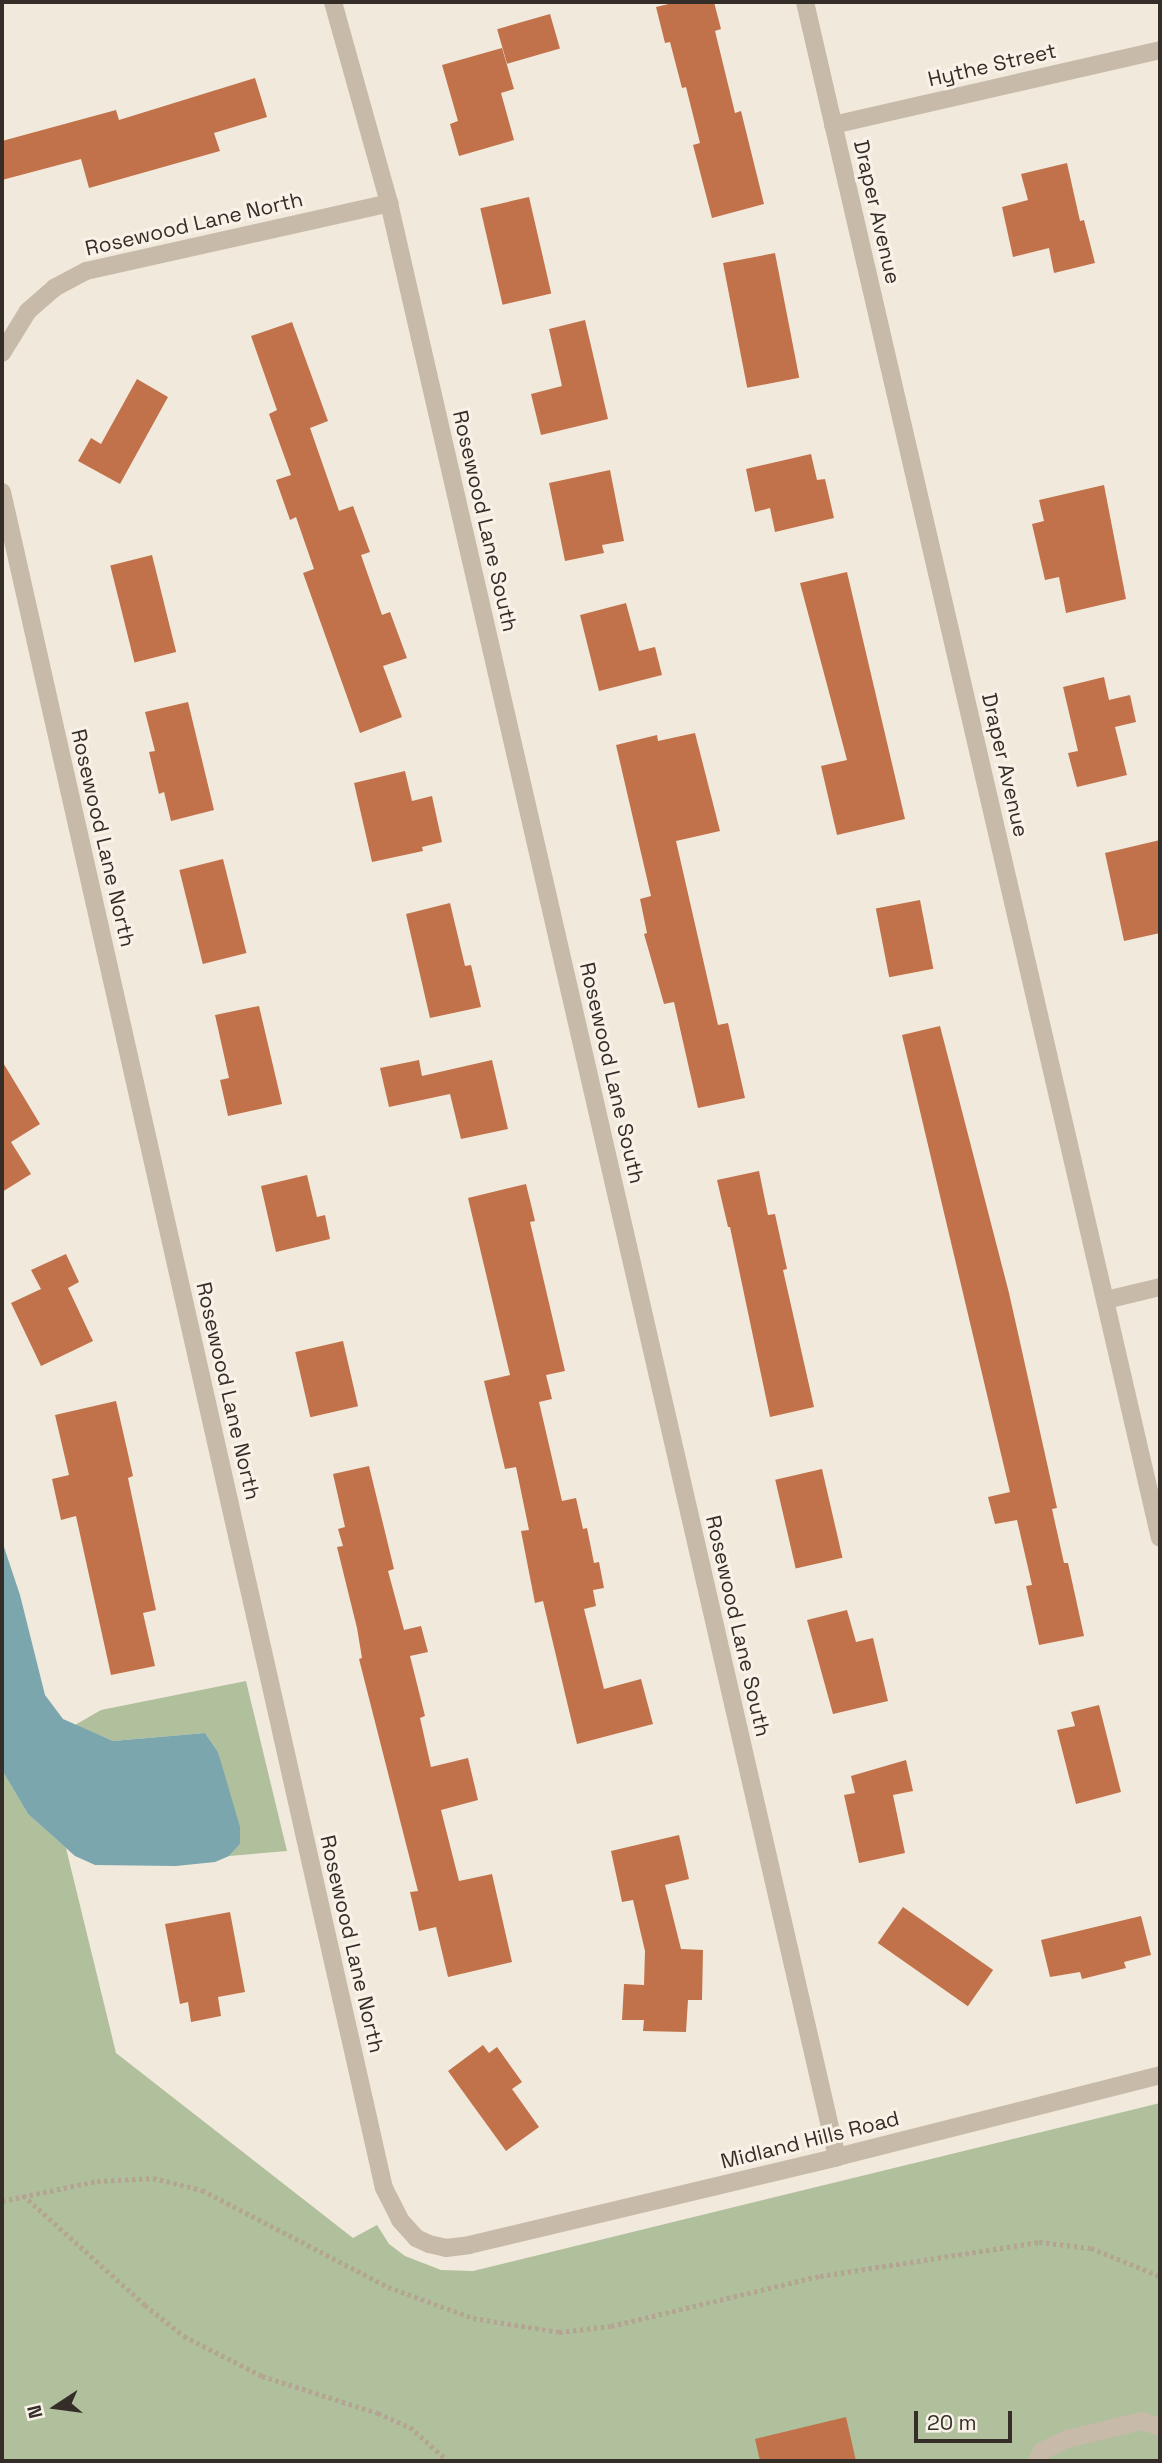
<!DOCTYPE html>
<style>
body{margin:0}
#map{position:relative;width:1162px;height:2463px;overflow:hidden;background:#f1e9dc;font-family:"Space Grotesk",sans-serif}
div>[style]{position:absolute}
.green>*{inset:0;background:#b0bf9c}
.water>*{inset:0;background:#7ca6ad}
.building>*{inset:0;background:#c1724a;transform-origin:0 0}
.path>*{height:4.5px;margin-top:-2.25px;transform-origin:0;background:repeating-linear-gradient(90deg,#b4a492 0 3.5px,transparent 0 7px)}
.minor>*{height:18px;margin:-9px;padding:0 9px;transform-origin:9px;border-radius:9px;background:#c8baa8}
span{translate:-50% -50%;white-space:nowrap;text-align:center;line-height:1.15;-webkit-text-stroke:6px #f9f2e8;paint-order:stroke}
.street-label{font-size:21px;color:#352e28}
.frame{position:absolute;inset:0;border:4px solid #352e28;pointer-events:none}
.north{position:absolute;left:21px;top:2372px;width:70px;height:70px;-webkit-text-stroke:5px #f9f2e8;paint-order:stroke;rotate:257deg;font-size:19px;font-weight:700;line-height:28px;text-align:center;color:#352e28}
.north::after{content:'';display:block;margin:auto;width:24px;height:32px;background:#352e28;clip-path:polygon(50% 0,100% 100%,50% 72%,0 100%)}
.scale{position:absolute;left:914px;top:2411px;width:98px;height:32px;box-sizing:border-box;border:4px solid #352e28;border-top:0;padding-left:9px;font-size:21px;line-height:24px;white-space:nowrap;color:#352e28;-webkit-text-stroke:5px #f9f2e8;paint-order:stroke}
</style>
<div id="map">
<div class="green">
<i style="clip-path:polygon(246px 1681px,287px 1851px,229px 1856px,240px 1844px,218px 1752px,205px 1733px,113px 1741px,75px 1725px,101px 1710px)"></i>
<i style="clip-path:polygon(2px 1770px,28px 1814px,66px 1848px,116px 2053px,353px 2238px,377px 2225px,389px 2244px,405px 2256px,441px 2270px,473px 2271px,1160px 2103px,1160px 2461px,2px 2461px)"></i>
</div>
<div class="water">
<i style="clip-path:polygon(2px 1541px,20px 1595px,45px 1695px,63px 1719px,113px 1741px,205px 1733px,218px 1752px,240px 1827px,240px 1844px,229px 1856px,215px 1862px,176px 1866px,95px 1865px,75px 1856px,28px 1814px,2px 1770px)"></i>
</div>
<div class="building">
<i style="clip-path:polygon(677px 2px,714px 2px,721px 29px,715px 31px,735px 113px,741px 111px,764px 204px,712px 218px,693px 145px,700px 143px,686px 87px,682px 88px,670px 42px,665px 43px,656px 7px)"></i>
<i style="left:550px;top:14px;width:36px;height:55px;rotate:74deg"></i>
<i style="clip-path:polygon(502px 48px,514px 89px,501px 93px,514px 140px,459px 156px,450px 124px,458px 121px,442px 65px)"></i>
<i style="clip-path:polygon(255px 78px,267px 117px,214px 133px,220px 151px,89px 188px,81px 159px,2px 180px,2px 141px,116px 110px,119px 120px)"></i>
<i style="clip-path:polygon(1067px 163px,1080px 221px,1084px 220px,1095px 263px,1054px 273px,1049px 248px,1013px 257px,1002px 207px,1028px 200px,1021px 174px)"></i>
<i style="left:529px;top:197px;width:99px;height:50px;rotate:77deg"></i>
<i style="left:775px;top:253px;width:127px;height:53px;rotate:79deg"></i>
<i style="clip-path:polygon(585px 320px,608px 419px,541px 435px,531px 394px,562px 386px,549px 329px)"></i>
<i style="clip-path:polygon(292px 322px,328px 421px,310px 428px,339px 511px,353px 506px,370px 552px,361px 555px,382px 615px,390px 612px,407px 658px,383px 666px,402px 717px,360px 733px,303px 573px,314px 569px,296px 517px,290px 520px,276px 480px,291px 475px,269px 414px,277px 410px,251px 336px)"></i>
<i style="clip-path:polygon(137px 379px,168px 397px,120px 484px,78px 461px,91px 438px,101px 444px)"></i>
<i style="clip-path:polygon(811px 454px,817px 480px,825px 479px,834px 518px,775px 532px,770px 508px,755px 512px,746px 469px)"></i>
<i style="clip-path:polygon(610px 470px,624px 541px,602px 545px,604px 553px,565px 561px,549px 483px)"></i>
<i style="clip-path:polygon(1104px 485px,1126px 599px,1066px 613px,1059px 577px,1045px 580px,1032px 524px,1044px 521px,1039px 500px)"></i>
<i style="left:152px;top:555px;width:100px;height:43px;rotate:76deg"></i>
<i style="clip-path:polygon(847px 572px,905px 819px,837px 835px,821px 766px,847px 760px,800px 583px)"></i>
<i style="clip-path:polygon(626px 603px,639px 651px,655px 647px,662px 675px,599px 691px,580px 615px)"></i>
<i style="clip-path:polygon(1104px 677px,1109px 700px,1130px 695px,1136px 722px,1115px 727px,1127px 775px,1077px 787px,1068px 753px,1078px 751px,1063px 687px)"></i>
<i style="clip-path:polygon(188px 702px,214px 810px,171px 821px,164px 792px,159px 794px,149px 752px,155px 751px,145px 712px)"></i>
<i style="clip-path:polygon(695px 733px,720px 831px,676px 841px,718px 1025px,728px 1023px,745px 1098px,698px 1108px,674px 1002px,664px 1004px,644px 934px,647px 933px,640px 899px,651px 896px,616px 745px,657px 735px,658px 741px)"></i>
<i style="clip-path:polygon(405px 771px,412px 801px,432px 796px,442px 842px,422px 847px,423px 851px,372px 862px,354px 783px)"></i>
<i style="clip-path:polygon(1160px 840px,1160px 933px,1124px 941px,1105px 853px)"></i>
<i style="left:223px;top:859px;width:97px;height:45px;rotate:76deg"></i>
<i style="left:920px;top:900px;width:70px;height:45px;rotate:79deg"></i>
<i style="clip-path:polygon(450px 903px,465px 966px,471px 965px,481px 1007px,430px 1018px,406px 914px)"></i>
<i style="clip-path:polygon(259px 1006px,282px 1104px,228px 1116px,220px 1080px,229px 1078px,215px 1015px)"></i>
<i style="clip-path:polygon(940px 1026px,1009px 1293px,1057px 1508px,1052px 1509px,1064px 1563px,1068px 1563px,1084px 1636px,1039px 1645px,1026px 1586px,1032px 1585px,1017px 1520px,995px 1524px,988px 1497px,1010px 1492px,902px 1035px)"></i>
<i style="clip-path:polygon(419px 1060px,422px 1076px,492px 1060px,508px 1129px,461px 1139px,450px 1094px,389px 1107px,380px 1068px)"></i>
<i style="clip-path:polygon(2px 1061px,40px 1124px,11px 1142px,31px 1174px,2px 1192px)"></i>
<i style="clip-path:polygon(759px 1171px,768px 1215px,775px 1214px,787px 1269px,783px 1270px,814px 1407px,770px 1417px,730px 1227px,728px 1227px,717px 1180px)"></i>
<i style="clip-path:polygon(307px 1175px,317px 1217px,325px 1215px,330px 1239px,276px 1252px,261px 1186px)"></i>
<i style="clip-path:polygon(526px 1184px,535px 1221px,530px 1222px,565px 1371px,546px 1375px,552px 1399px,539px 1402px,562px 1501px,576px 1498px,583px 1529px,587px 1528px,594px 1563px,599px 1562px,604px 1588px,593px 1590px,596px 1606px,584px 1609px,604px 1689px,641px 1679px,653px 1724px,577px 1744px,543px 1601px,535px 1603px,521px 1531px,529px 1530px,516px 1467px,505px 1469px,484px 1381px,510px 1375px,468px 1198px)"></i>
<i style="clip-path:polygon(66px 1254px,79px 1282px,68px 1288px,93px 1341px,41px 1366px,11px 1303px,41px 1289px,31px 1270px)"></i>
<i style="left:343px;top:1341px;width:67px;height:49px;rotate:77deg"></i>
<i style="clip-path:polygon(116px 1401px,133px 1476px,128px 1478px,156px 1610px,143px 1613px,155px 1666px,111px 1675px,76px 1516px,61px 1520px,52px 1479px,69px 1475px,55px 1415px)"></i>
<i style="clip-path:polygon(369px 1466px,394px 1569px,388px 1571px,404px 1630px,421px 1626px,428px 1652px,410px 1656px,425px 1716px,420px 1718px,431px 1767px,468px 1758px,478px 1800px,441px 1810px,459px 1881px,492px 1874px,512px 1962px,448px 1977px,436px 1927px,419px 1931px,410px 1892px,418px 1891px,359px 1659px,362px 1658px,357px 1628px,337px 1547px,343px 1546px,338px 1529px,345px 1527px,333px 1474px)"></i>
<i style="left:822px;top:1469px;width:91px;height:48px;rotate:77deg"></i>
<i style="clip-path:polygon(847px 1610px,856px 1642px,873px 1638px,888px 1701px,833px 1714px,807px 1620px)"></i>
<i style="clip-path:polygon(1099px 1705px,1121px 1792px,1076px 1804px,1057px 1730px,1075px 1726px,1071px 1712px)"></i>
<i style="clip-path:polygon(906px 1760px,913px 1791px,893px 1795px,905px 1853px,859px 1863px,844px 1795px,855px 1793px,851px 1776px)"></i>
<i style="clip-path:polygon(679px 1835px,689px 1879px,665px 1885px,681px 1949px,703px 1950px,702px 2000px,688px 2000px,686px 2032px,643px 2031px,644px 2020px,622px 2020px,624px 1984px,644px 1985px,645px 1951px,633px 1900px,622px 1902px,611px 1851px)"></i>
<i style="left:903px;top:1907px;width:110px;height:44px;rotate:35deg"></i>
<i style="clip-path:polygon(230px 1912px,245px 1992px,218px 1997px,221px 2016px,191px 2022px,188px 2002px,180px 2004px,165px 1924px)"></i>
<i style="clip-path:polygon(1141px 1916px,1151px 1955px,1124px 1962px,1126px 1968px,1082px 1979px,1080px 1972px,1050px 1977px,1041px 1940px)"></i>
<i style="clip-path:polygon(483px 2045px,489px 2053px,497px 2047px,522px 2082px,512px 2089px,539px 2127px,506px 2151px,448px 2071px)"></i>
<i style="clip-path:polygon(846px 2417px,856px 2461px,760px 2461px,755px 2439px)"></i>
</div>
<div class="path">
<i style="left:23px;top:2195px;width:164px;rotate:42deg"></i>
<i style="left:145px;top:2305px;width:50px;rotate:38.5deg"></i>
<i style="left:184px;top:2336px;width:88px;rotate:27.1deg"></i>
<i style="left:262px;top:2376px;width:122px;rotate:17.7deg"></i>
<i style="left:378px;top:2413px;width:35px;rotate:24deg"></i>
<i style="left:410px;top:2427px;width:51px;rotate:41.8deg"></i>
<i style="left:2px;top:2201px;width:97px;rotate:-11.9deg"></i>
<i style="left:97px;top:2181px;width:56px;rotate:-3.1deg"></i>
<i style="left:153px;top:2178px;width:50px;rotate:13.8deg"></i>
<i style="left:202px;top:2190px;width:210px;rotate:27.5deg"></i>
<i style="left:388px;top:2287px;width:90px;rotate:20deg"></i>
<i style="left:473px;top:2318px;width:87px;rotate:9.2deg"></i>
<i style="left:559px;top:2332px;width:52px;rotate:-6.6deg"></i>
<i style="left:611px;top:2326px;width:215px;rotate:-13.5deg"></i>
<i style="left:820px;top:2276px;width:222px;rotate:-8.8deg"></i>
<i style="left:1039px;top:2242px;width:52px;rotate:6.6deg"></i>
<i style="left:1091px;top:2248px;width:74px;rotate:22.1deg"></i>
</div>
<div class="minor">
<i style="left:333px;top:2px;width:209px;rotate:74.4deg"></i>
<i style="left:389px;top:203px;width:2005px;rotate:77.09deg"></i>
<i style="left:805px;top:2px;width:1576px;rotate:76.99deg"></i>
<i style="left:833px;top:125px;width:335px;rotate:-12.9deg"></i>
<i style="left:2px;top:353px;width:49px;rotate:-58.2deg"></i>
<i style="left:28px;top:311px;width:35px;rotate:-41deg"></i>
<i style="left:54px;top:288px;width:36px;rotate:-28deg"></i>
<i style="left:86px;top:271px;width:311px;rotate:-12.6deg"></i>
<i style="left:2px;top:492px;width:1738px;rotate:77.31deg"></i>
<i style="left:384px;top:2188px;width:36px;rotate:63deg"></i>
<i style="left:400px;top:2220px;width:24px;rotate:48deg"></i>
<i style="left:416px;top:2238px;width:14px;rotate:25deg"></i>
<i style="left:429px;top:2244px;width:17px;rotate:13deg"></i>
<i style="left:446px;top:2248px;width:23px;rotate:-7deg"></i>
<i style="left:469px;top:2245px;width:378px;rotate:-13.4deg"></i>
<i style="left:837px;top:2157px;width:333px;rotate:-14.2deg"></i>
<i style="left:1106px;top:1300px;width:56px;rotate:-13.5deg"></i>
<i style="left:1037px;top:2461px;width:11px;rotate:-63deg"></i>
<i style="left:1042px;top:2451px;width:28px;rotate:-26deg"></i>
<i style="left:1067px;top:2439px;width:77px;rotate:-13.5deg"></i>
<i style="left:1142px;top:2421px;width:19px;rotate:18deg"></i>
</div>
<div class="street-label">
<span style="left:992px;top:65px;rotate:-13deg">Hythe Street</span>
<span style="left:877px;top:212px;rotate:77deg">Draper Avenue</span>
<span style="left:194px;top:224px;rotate:-13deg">Rosewood Lane North</span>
<span style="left:485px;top:521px;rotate:77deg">Rosewood Lane South</span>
<span style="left:1005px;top:765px;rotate:77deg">Draper Avenue</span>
<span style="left:103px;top:838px;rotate:77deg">Rosewood Lane North</span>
<span style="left:612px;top:1073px;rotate:77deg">Rosewood Lane South</span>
<span style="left:228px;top:1391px;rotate:77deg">Rosewood Lane North</span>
<span style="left:738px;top:1626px;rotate:77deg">Rosewood Lane South</span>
<span style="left:352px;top:1944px;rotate:77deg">Rosewood Lane North</span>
<span style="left:810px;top:2140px;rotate:-14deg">Midland Hills Road</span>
</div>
<div class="frame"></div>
<div class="north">N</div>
<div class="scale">20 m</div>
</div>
